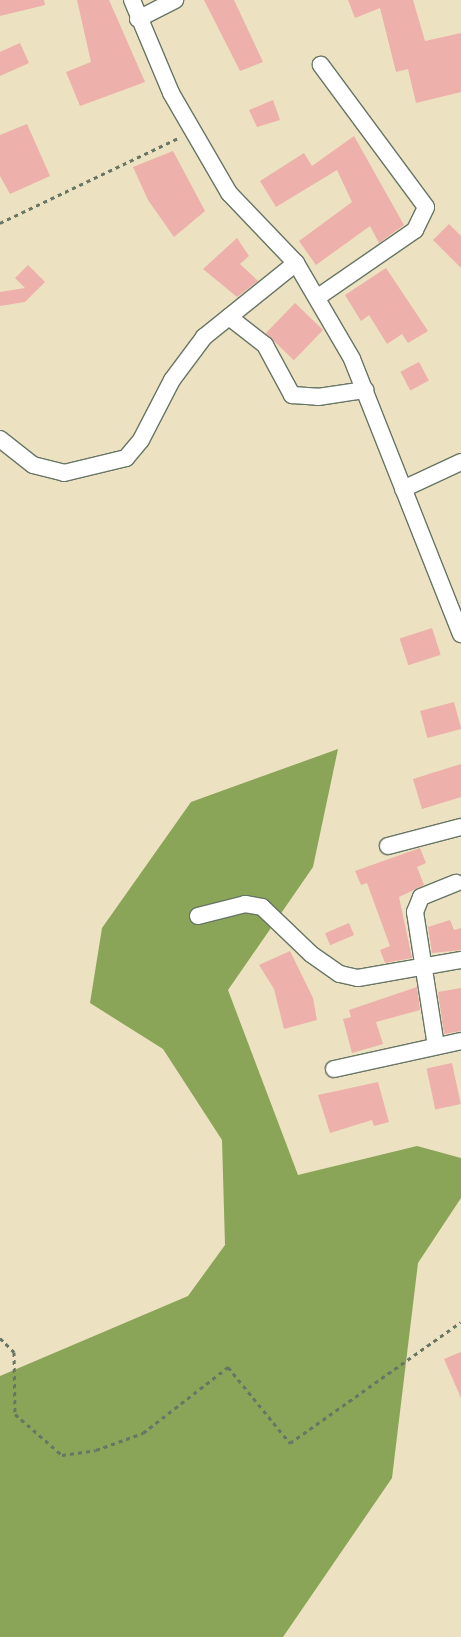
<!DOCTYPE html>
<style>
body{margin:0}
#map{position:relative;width:461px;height:1637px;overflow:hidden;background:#ece1c0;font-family:Pangolin,sans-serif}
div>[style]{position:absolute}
.forest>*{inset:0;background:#8aa557}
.building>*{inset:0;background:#edb0ab;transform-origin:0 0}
.path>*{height:3px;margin-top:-1.5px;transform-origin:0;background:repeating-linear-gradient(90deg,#677665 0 4px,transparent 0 8px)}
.roads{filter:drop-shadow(1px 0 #677665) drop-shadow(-1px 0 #677665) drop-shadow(0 1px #677665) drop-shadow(0 -1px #677665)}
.minor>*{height:16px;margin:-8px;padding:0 8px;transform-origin:8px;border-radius:8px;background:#fff}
span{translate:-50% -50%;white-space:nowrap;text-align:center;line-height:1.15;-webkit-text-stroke:4.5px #fff;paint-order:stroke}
</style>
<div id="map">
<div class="forest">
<i style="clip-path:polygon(338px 749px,313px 867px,228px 990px,298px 1175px,417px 1146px,461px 1158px,461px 1198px,418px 1263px,392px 1478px,283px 1637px,0 1637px,0 1376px,188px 1296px,225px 1245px,222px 1140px,163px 1049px,90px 1003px,102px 928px,191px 802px)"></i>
</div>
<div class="building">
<i style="clip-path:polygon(0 0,44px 0,45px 5px,0 16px)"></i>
<i style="clip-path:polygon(77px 0,109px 0,145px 82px,80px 106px,66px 72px,91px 62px)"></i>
<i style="clip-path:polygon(204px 0,234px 0,263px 62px,240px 71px)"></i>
<i style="clip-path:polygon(348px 0,413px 0,425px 41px,461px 33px,461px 92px,416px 103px,408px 69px,396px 72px,380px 8px,355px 18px)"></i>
<i style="clip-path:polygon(20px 43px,29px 63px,0 76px,0 52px)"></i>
<i style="clip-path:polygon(273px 100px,280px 120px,257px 127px,249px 110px)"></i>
<i style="clip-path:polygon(27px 124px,50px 176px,10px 194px,0 176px,0 135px)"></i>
<i style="clip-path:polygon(354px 136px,404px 225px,379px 243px,370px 226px,316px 265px,299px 241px,352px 202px,337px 170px,276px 207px,260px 181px,304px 153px,312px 166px)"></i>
<i style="clip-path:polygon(173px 151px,205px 211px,174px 237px,148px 200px,133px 167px)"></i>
<i style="clip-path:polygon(449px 224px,461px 236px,461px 268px,433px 240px)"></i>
<i style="clip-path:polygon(237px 238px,249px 256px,240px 264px,258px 281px,237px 297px,203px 269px)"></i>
<i style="clip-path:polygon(28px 265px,45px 282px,25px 302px,0 306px,0 292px,25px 288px,15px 278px)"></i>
<i style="clip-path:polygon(386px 268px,428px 331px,408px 343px,402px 334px,387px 344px,369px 315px,361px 321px,345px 295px)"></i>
<i style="left:295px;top:303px;width:39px;height:42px;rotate:44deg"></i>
<i style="left:419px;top:362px;width:21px;height:21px;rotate:62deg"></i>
<i style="left:432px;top:628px;width:28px;height:34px;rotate:72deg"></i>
<i style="left:454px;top:702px;width:28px;height:35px;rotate:75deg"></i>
<i style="clip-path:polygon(461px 764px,461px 797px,422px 809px,413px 779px)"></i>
<i style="clip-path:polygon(420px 848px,426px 863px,417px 867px,424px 885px,399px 897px,412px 958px,385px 963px,380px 950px,390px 946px,367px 883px,361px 885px,355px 871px)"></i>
<i style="clip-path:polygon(450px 920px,454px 930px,461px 928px,461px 950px,432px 953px,428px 927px)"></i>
<i style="left:349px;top:923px;width:13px;height:26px;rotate:67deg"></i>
<i style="clip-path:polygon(290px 951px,313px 998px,317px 1020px,284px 1029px,274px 989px,259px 965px)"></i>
<i style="clip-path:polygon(417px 987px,420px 1010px,376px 1022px,383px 1044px,352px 1053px,343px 1019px,351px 1017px,349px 1010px)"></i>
<i style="clip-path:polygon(461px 988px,461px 1031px,444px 1034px,438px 992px)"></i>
<i style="left:452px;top:1063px;width:42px;height:26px;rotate:78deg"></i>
<i style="clip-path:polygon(378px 1082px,389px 1122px,374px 1126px,372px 1120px,330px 1133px,318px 1095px)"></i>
<i style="clip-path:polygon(461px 1352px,461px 1398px,444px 1359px)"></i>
</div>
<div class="path">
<i style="left:0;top:223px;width:199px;rotate:-25.5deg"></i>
<i style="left:0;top:1338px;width:20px;rotate:45deg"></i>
<i style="left:14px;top:1352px;width:62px;rotate:89.1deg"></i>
<i style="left:15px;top:1414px;width:62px;rotate:41.1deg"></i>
<i style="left:62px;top:1455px;width:34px;rotate:-8deg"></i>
<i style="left:96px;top:1450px;width:50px;rotate:-19.9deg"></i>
<i style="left:143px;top:1433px;width:108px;rotate:-37.8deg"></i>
<i style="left:228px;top:1367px;width:98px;rotate:50.8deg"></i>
<i style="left:290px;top:1443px;width:209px;rotate:-35.3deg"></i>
</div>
<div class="roads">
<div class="minor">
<i style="left:132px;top:0;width:101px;rotate:67.2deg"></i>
<i style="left:171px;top:93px;width:116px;rotate:59.9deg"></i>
<i style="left:229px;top:193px;width:97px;rotate:46.3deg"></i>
<i style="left:296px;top:263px;width:111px;rotate:59.7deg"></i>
<i style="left:352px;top:359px;width:296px;rotate:68.4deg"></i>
<i style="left:138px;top:19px;width:42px;rotate:-27.2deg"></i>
<i style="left:318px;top:297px;width:118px;rotate:-34.6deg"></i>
<i style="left:415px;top:230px;width:25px;rotate:-64deg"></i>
<i style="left:426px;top:207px;width:177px;rotate:-126.5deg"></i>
<i style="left:229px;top:317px;width:46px;rotate:37.9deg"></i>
<i style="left:265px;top:345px;width:57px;rotate:61.6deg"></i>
<i style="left:292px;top:395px;width:26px;rotate:4deg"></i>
<i style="left:318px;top:397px;width:48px;rotate:-8.5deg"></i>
<i style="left:0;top:439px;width:42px;rotate:38.2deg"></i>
<i style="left:33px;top:465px;width:32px;rotate:14deg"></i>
<i style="left:64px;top:473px;width:64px;rotate:-13.6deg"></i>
<i style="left:126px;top:458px;width:23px;rotate:-50deg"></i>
<i style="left:141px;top:440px;width:68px;rotate:-62.7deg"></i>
<i style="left:172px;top:380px;width:54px;rotate:-53.3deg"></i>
<i style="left:204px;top:337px;width:118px;rotate:-38.8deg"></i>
<i style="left:403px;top:489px;width:64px;rotate:-25deg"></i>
<i style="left:388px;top:846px;width:75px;rotate:-14.6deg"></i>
<i style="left:198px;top:916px;width:49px;rotate:-14.3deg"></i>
<i style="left:245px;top:904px;width:17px;rotate:10deg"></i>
<i style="left:262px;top:907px;width:68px;rotate:43.8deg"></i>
<i style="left:311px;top:954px;width:35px;rotate:35deg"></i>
<i style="left:340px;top:974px;width:18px;rotate:13deg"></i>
<i style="left:358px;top:978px;width:105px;rotate:-9.9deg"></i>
<i style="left:436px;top:1046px;width:136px;rotate:-98.9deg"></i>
<i style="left:415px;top:912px;width:16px;rotate:-68deg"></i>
<i style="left:421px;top:897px;width:38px;rotate:-22deg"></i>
<i style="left:334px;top:1069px;width:130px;rotate:-12.4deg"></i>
</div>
</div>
</div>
